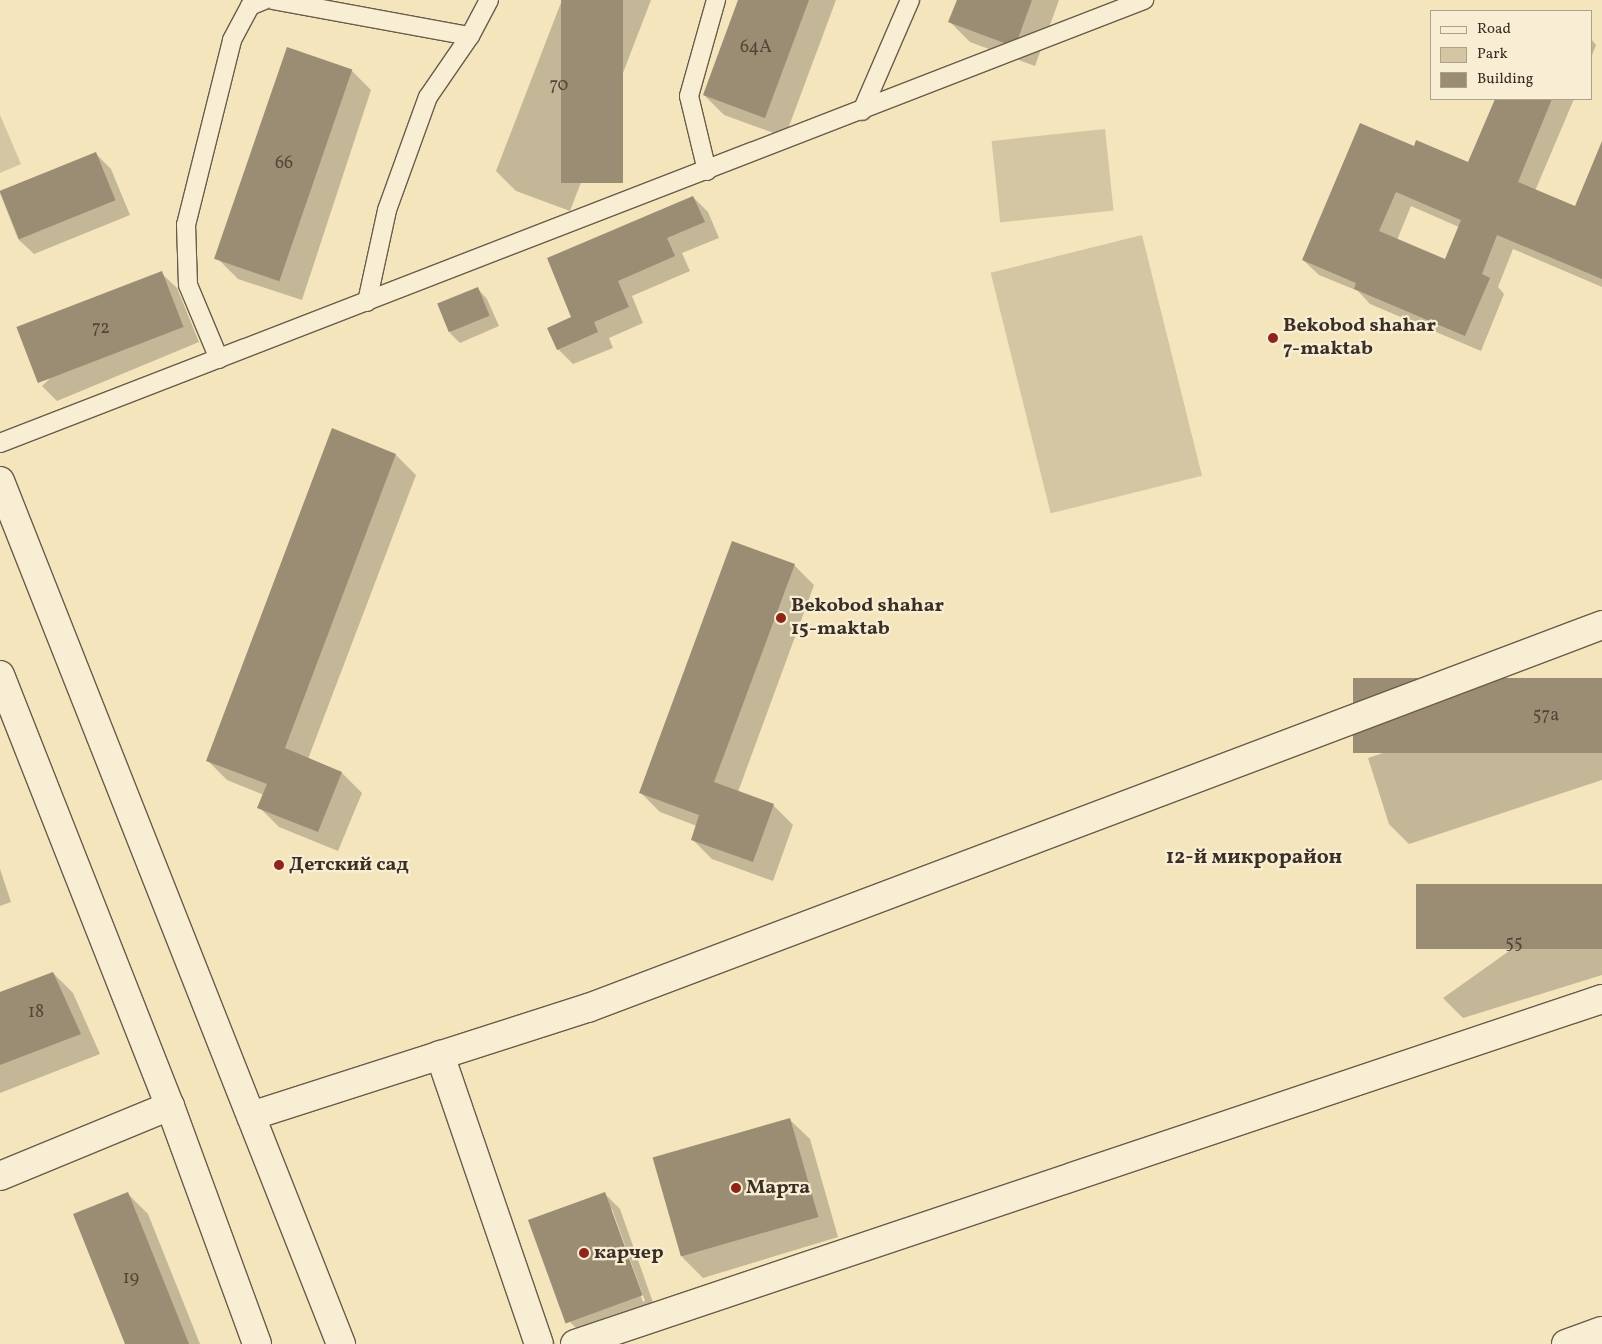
<!DOCTYPE html>
<meta charset="utf-8">
<style>
body{margin:0}
#map{position:relative;width:1602px;height:1344px;overflow:hidden;background:#f4e5bd;font-family:Vollkorn,serif}
div>[style]{position:absolute}
.green>*{inset:0;background:#d5c6a3;transform-origin:0 0}
.shadow>*{inset:0;background:#0003}
.building>*{inset:0;background:#9b8d74;transform-origin:0 0}
.roads{filter:drop-shadow(1px 0 #695c4a) drop-shadow(-1px 0 #695c4a) drop-shadow(0 1px #695c4a) drop-shadow(0 -1px #695c4a)}
.service>*{height:18px;margin:-9px;padding:0 9px;transform-origin:9px;border-radius:9px;background:#f8eed4}
.minor>*{height:28px;margin:-14px;padding:0 14px;transform-origin:14px;border-radius:14px;background:#f8eed4}
.dots>*{width:14px;height:14px;translate:-50% -50%;box-sizing:border-box;border:2px solid #f8eed4;border-radius:50%}
span{translate:-50% -50%;white-space:nowrap;text-align:center;line-height:1.15;-webkit-text-stroke:4.5px #f8eed4;paint-order:stroke}
.number-label{font-size:18px;color:#534638}
.number-label span{-webkit-text-stroke-width:0}
.poi-label{font-size:20px;color:#3b2e24;font-weight:700}
.left{translate:0 -50%;text-align:left}
.neighbourhood-label{font-size:21px;color:#3b2e24;font-weight:700}
.legend{position:absolute;left:1430px;top:10px;width:162px;height:90px;box-sizing:border-box;background:#f8eed4;border:1px solid #aca18e;margin:0;padding:6px 9px;list-style:none;font-size:15px;color:#3b2e24}
.legend li{display:flex;align-items:center;gap:10px;height:25px}
.legend b{width:25px;border:1px solid #aca18e}
</style>
<div id="map">
<div class="green">
<i style="clip-path:polygon(0 115px,21px 164px,0 173px)"></i>
<i style="left:1105px;top:129px;width:82px;height:114px;rotate:84deg"></i>
<i style="left:1142px;top:235px;width:248px;height:156px;rotate:76deg"></i>
</div>
<div class="shadow">
<i style="clip-path:polygon(562px 0,651px 0,570px 211px,516px 191px,496px 171px)"></i>
<i style="clip-path:polygon(740px 0,836px 0,785px 137px,724px 115px,704px 95px)"></i>
<i style="clip-path:polygon(958px 0,1059px 0,1035px 66px,970px 42px,950px 22px)"></i>
<i style="clip-path:polygon(1591px 39px,1596px 45px,1591px 58px)"></i>
<i style="clip-path:polygon(351px 70px,371px 90px,302px 300px,238px 279px,218px 259px)"></i>
<i style="clip-path:polygon(evenodd,1496px 99px,1574px 99px,1535px 191px,1575px 208px,1602px 144px,1602px 287px,1513px 249px,1498px 287px,1504px 294px,1481px 351px,1370px 304px,1358px 291px,1319px 275px,1303px 260px,1415px 147px,1469px 163px,1496px 99px,1411px 206px,1459px 227px,1446px 261px,1397px 240px,1411px 206px)"></i>
<i style="clip-path:polygon(96px 154px,111px 169px,130px 215px,34px 254px,18px 239px,0 193px)"></i>
<i style="clip-path:polygon(693px 197px,708px 212px,719px 238px,682px 253px,690px 271px,632px 296px,643px 323px,609px 338px,613px 348px,573px 364px,558px 349px,573px 318px)"></i>
<i style="clip-path:polygon(161px 273px,177px 288px,199px 342px,57px 401px,42px 386px)"></i>
<i style="clip-path:polygon(477px 288px,487px 299px,499px 326px,460px 343px,450px 333px)"></i>
<i style="clip-path:polygon(332px 430px,396px 455px,416px 475px,308px 759px,342px 773px,362px 793px,338px 851px,279px 827px,259px 807px,264px 795px,227px 780px,207px 760px)"></i>
<i style="clip-path:polygon(794px 565px,814px 585px,738px 792px,773px 805px,793px 825px,773px 881px,712px 859px,692px 839px,697px 826px,660px 812px,640px 792px)"></i>
<i style="clip-path:polygon(1602px 680px,1602px 780px,1409px 844px,1389px 824px,1368px 758px)"></i>
<i style="clip-path:polygon(0 869px,11px 902px,0 906px)"></i>
<i style="clip-path:polygon(1602px 885px,1602px 975px,1463px 1018px,1443px 998px)"></i>
<i style="clip-path:polygon(53px 973px,73px 993px,100px 1054px,0 1093px,0 993px)"></i>
<i style="clip-path:polygon(789px 1119px,810px 1139px,838px 1237px,703px 1278px,683px 1258px,654px 1161px)"></i>
<i style="clip-path:polygon(128px 1194px,148px 1214px,200px 1344px,126px 1344px)"></i>
<i style="clip-path:polygon(evenodd,605px 1194px,620px 1209px,656px 1311px,581px 1333px,566px 1318px,605px 1194px,610px 1209px,612px 1209px,645px 1301px,643px 1302px,610px 1209px)"></i>
</div>
<div class="building">
<i style="left:561px;top:0;width:62px;height:183px"></i>
<i style="clip-path:polygon(738px 0,809px 0,765px 118px,703px 95px)"></i>
<i style="clip-path:polygon(957px 0,1032px 0,1015px 47px,948px 22px)"></i>
<i style="left:287px;top:47px;width:69px;height:224px;rotate:19deg"></i>
<i style="clip-path:polygon(evenodd,1495px 99px,1552px 99px,1518px 182px,1575px 206px,1602px 141px,1602px 279px,1497px 235px,1482px 274px,1490px 278px,1465px 336px,1354px 289px,1356px 283px,1302px 260px,1360px 123px,1414px 146px,1416px 140px,1468px 162px,1495px 99px,1396px 192px,1461px 220px,1445px 259px,1379px 231px,1396px 192px)"></i>
<i style="left:96px;top:152px;width:52px;height:104px;rotate:68deg"></i>
<i style="clip-path:polygon(693px 196px,705px 222px,667px 238px,675px 256px,618px 281px,629px 307px,594px 322px,598px 332px,557px 350px,547px 328px,571px 317px,547px 258px)"></i>
<i style="left:162px;top:271px;width:60px;height:156px;rotate:69deg"></i>
<i style="left:478px;top:287px;width:31px;height:44px;rotate:68deg"></i>
<i style="clip-path:polygon(332px 428px,396px 454px,285px 748px,342px 772px,318px 832px,257px 808px,267px 784px,206px 761px)"></i>
<i style="clip-path:polygon(732px 541px,795px 564px,714px 782px,774px 804px,753px 862px,691px 840px,699px 815px,639px 793px)"></i>
<i style="left:1602px;top:678px;width:75px;height:249px;rotate:90deg"></i>
<i style="left:1602px;top:884px;width:65px;height:186px;rotate:90deg"></i>
<i style="clip-path:polygon(53px 972px,81px 1034px,0 1065px,0 992px)"></i>
<i style="left:790px;top:1118px;width:103px;height:143px;rotate:74deg"></i>
<i style="clip-path:polygon(128px 1192px,189px 1344px,125px 1344px,73px 1214px)"></i>
<i style="left:605px;top:1192px;width:110px;height:82px;rotate:70deg"></i>
</div>
<div class="roads">
<div class="service">
<i style="left:273px;top:0;width:200px;rotate:10.4deg"></i>
<i style="left:862px;top:111px;width:121px;rotate:-66.6deg"></i>
<i style="left:707px;top:171px;width:77px;rotate:-103.5deg"></i>
<i style="left:689px;top:96px;width:100px;rotate:-74.3deg"></i>
<i style="left:367px;top:302px;width:94px;rotate:-77.7deg"></i>
<i style="left:387px;top:210px;width:120px;rotate:-70.1deg"></i>
<i style="left:428px;top:97px;width:74px;rotate:-55.5deg"></i>
<i style="left:470px;top:36px;width:41px;rotate:-62.2deg"></i>
<i style="left:219px;top:359px;width:80px;rotate:-112.7deg"></i>
<i style="left:188px;top:285px;width:60px;rotate:-91.9deg"></i>
<i style="left:186px;top:225px;width:191px;rotate:-76deg"></i>
<i style="left:232px;top:40px;width:38px;rotate:-62deg"></i>
<i style="left:250px;top:6px;width:15px;rotate:-23deg"></i>
<i style="left:0;top:443px;width:1227px;rotate:-21.17deg"></i>
</div>
<div class="minor">
<i style="left:0;top:481px;width:928px;rotate:68.44deg"></i>
<i style="left:0;top:675px;width:463px;rotate:68.5deg"></i>
<i style="left:170px;top:1106px;width:253px;rotate:69.9deg"></i>
<i style="left:440px;top:1055px;width:305px;rotate:71.1deg"></i>
<i style="left:251px;top:1116px;width:354px;rotate:-17.8deg"></i>
<i style="left:588px;top:1008px;width:1084px;rotate:-20.69deg"></i>
<i style="left:0;top:1176px;width:184px;rotate:-22.4deg"></i>
<i style="left:575px;top:1344px;width:1083px;rotate:-18.57deg"></i>
<i style="left:1566px;top:1344px;width:38px;rotate:-20deg"></i>
</div>
</div>
<div class="dots">
<i style="left:1273px;top:338px;background:#8f2418"></i>
<i style="left:781px;top:618px;background:#8f2418"></i>
<i style="left:279px;top:865px;background:#8f2418"></i>
<i style="left:736px;top:1188px;background:#8f2418"></i>
<i style="left:584px;top:1253px;background:#8f2418"></i>
</div>
<div class="number-label">
<span style="left:756px;top:48px">64A</span>
<span style="left:559px;top:86px">70</span>
<span style="left:284px;top:164px">66</span>
<span style="left:101px;top:329px">72</span>
<span style="left:1546px;top:716px">57a</span>
<span style="left:1514px;top:944px">55</span>
<span style="left:36px;top:1013px">18</span>
<span style="left:131px;top:1279px">19</span>
</div>
<div class="poi-label">
<span class="left" style="left:1283px;top:338px">Bekobod shahar<br>7-maktab</span>
<span class="left" style="left:791px;top:618px">Bekobod shahar<br>15-maktab</span>
<span class="left" style="left:289px;top:865px">Детский сад</span>
<span class="left" style="left:746px;top:1188px">Марта</span>
<span class="left" style="left:594px;top:1253px">карчер</span>
</div>
<div class="neighbourhood-label">
<span style="left:1254px;top:858px">12-й микрорайон</span>
</div>
<ul class="legend">
<li><b style="height:6px;background:#f8eed4"></b>Road</li>
<li><b style="height:14px;background:#d5c6a3"></b>Park</li>
<li><b style="height:14px;background:#9b8d74"></b>Building</li>
</ul>
</div>
